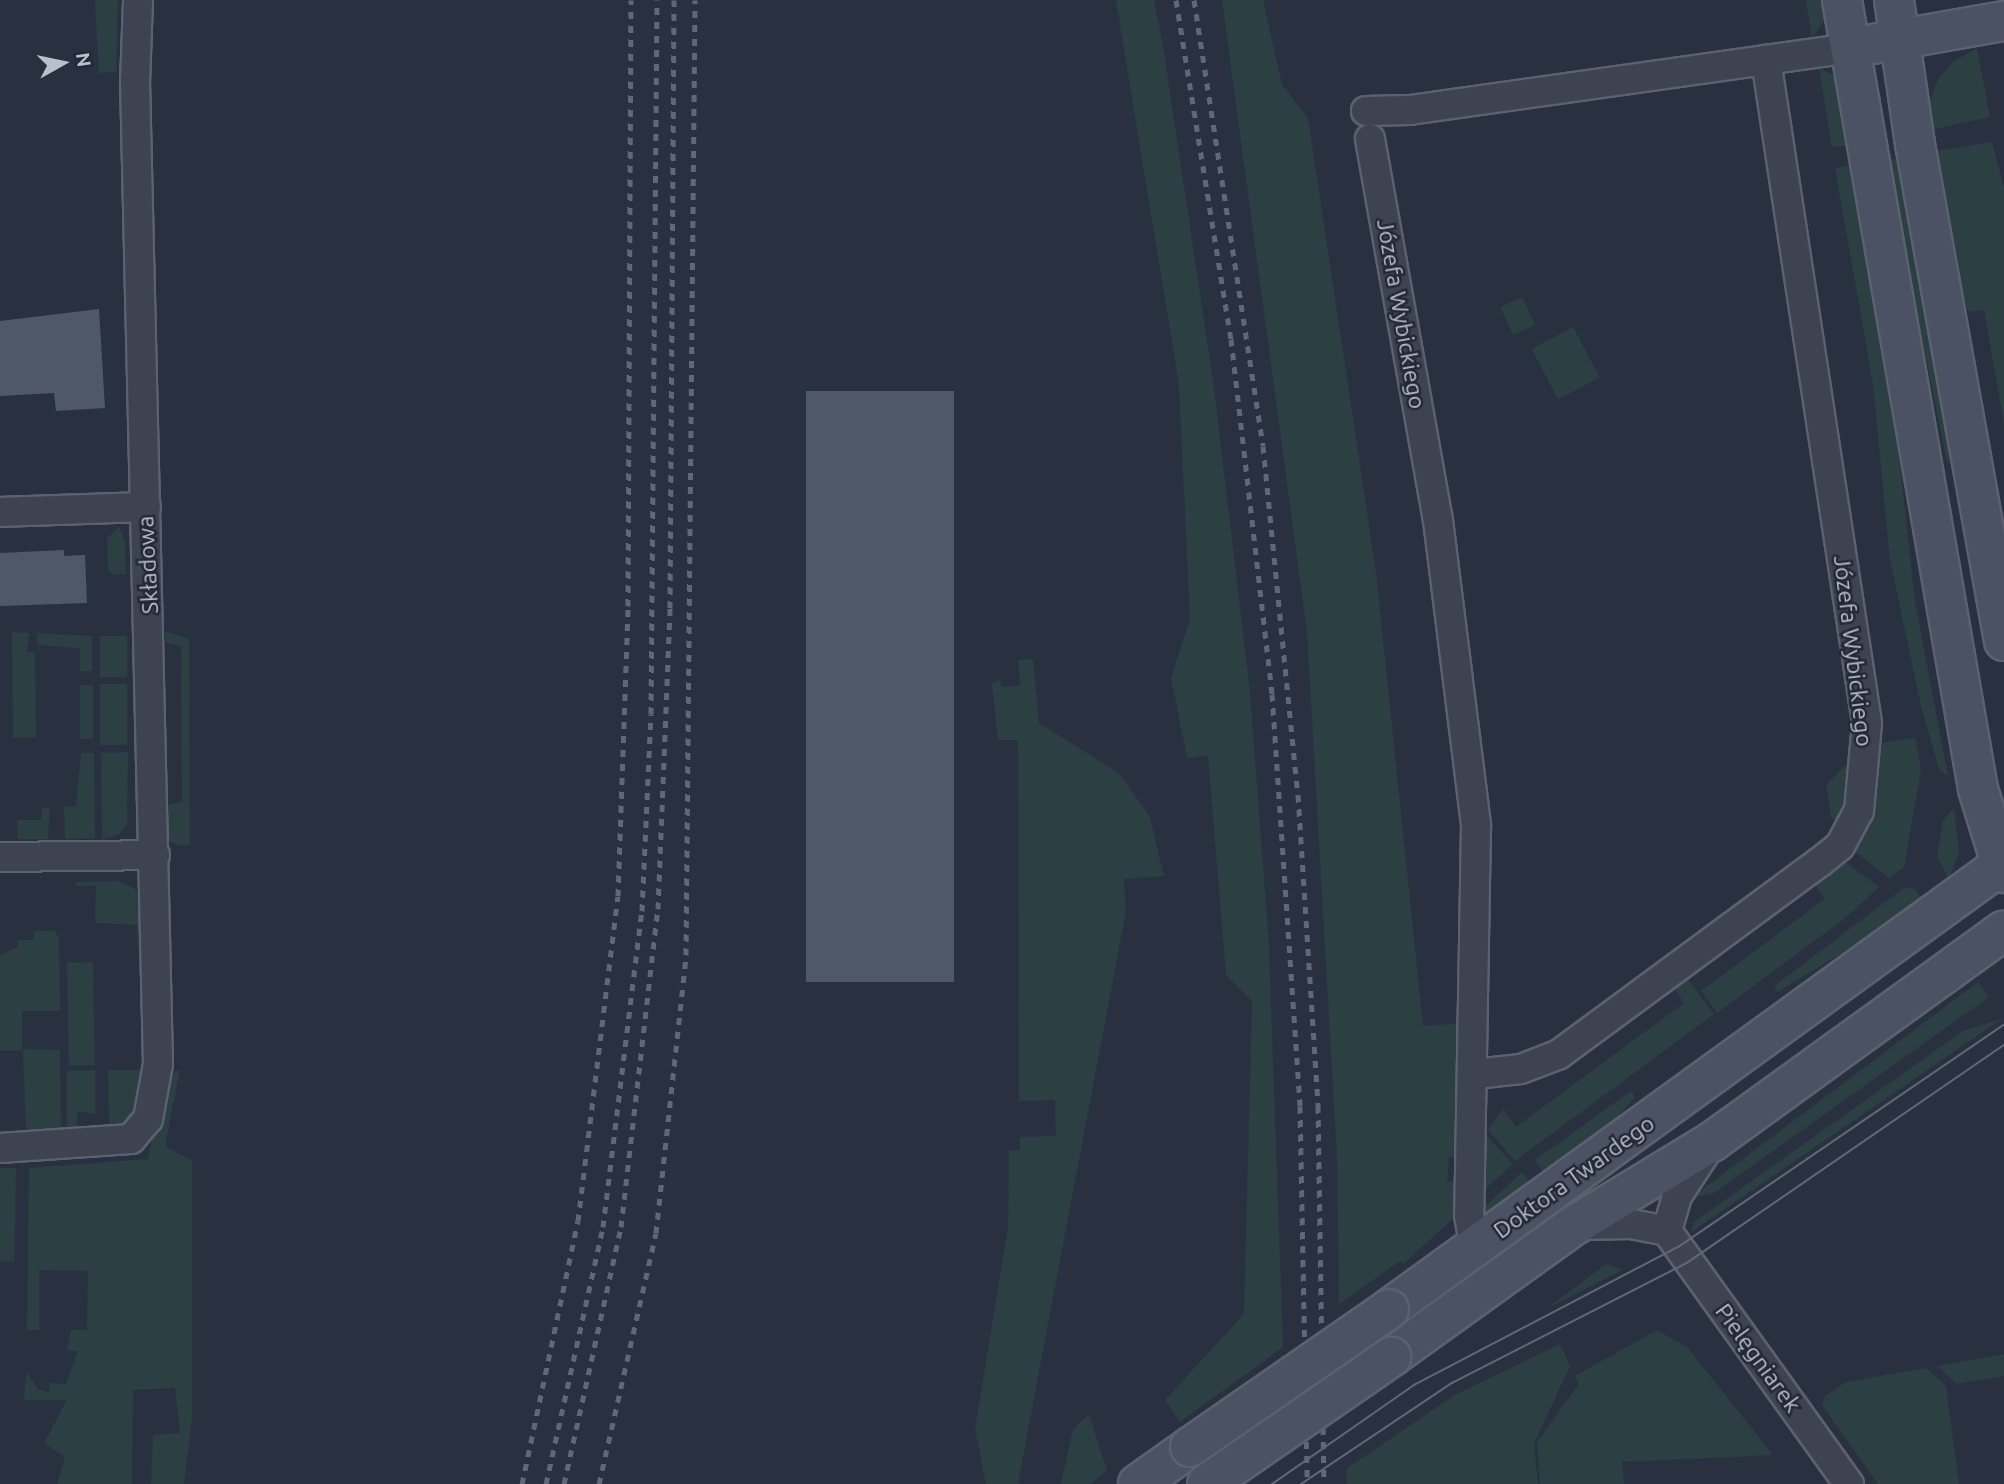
<!DOCTYPE html>
<meta charset="utf-8">
<style>
body{margin:0}
#map{position:relative;width:2004px;height:1484px;overflow:hidden;background:#293141;font-family:Ubuntu,sans-serif}
div>[style]{position:absolute}
.green>*{inset:0;background:#2c3f43;transform-origin:0 0}
.building>*{inset:0;background:#4f5869;transform-origin:0 0}
.roads{filter:drop-shadow(2px 0 #5b616e) drop-shadow(-2px 0 #5b616e) drop-shadow(0 2px #5b616e) drop-shadow(0 -2px #5b616e)}
.street>*{height:28px;margin:-14px;padding:0 14px;transform-origin:14px;border-radius:14px;background:#3d4351}
.secondary>*{height:38px;margin:-19px;padding:0 19px;transform-origin:19px;border-radius:19px;background:#4b5263}
.tram>*{height:2px;margin:-1px;padding:0 1px;transform-origin:1px;border-radius:1px;background:#606777}
.rail>*{height:5px;margin-top:-2.5px;transform-origin:0;background:repeating-linear-gradient(90deg,#606777 0 7px,transparent 0 14px)}
.bridges{filter:drop-shadow(2px 0 #5b616e) drop-shadow(-2px 0 #5b616e) drop-shadow(0 2px #5b616e) drop-shadow(0 -2px #5b616e)}
.secondary-bridge>*{height:38px;margin:-19px;padding:0 19px;transform-origin:19px;border-radius:19px;background:#4b5263}
span{translate:-50% -50%;white-space:nowrap;text-align:center;line-height:1.15;-webkit-text-stroke:5px #222836;paint-order:stroke}
.street-label{font-size:23px;color:#babfcb}
.north{position:absolute;left:28px;top:28px;width:70px;height:70px;-webkit-text-stroke:5px #222836;paint-order:stroke;rotate:81deg;font-size:19px;font-weight:700;line-height:28px;text-align:center;color:#babfcb}
.north::after{content:'';display:block;margin:auto;width:24px;height:32px;background:#babfcb;clip-path:polygon(50% 0,100% 100%,50% 72%,0 100%)}
</style>
<div id="map">
<div class="green">
<i style="clip-path:polygon(95px 0,118px 0,116px 72px,99px 73px)"></i>
<i style="clip-path:polygon(1116px 0,1154px 0,1163px 46px,1214px 388px,1250px 692px,1269px 946px,1283px 1347px,1180px 1422px,1165px 1400px,1244px 1314px,1252px 1001px,1226px 975px,1208px 756px,1187px 758px,1171px 678px,1190px 619px,1179px 385px)"></i>
<i style="clip-path:polygon(1222px 0,1263px 0,1282px 85px,1308px 118px,1376px 572px,1423px 1026px,1462px 1023px,1459px 1158px,1449px 1157px,1447px 1181px,1457px 1183px,1456px 1216px,1403px 1264px,1400px 1261px,1339px 1304px,1337px 1158px,1307px 632px)"></i>
<i style="clip-path:polygon(1806px 0,1826px 0,1829px 14px,1812px 38px)"></i>
<i style="clip-path:polygon(1977px 49px,1990px 117px,1931px 130px,1928px 107px,1938px 79px,1954px 61px)"></i>
<i style="clip-path:polygon(1819px 68px,1840px 78px,1850px 145px,1832px 147px)"></i>
<i style="clip-path:polygon(1992px 142px,2004px 188px,2004px 423px,1984px 310px,1969px 312px,1958px 283px,1934px 151px)"></i>
<i style="clip-path:polygon(1901px 158px,1953px 461px,1947px 462px,1886px 160px)"></i>
<i style="clip-path:polygon(1854px 165px,1892px 391px,1915px 602px,1948px 776px,1939px 769px,1921px 706px,1890px 560px,1873px 384px,1835px 168px)"></i>
<i style="left:1522px;top:297px;width:31px;height:24px;rotate:65deg"></i>
<i style="left:1573px;top:327px;width:57px;height:47px;rotate:62deg"></i>
<i style="clip-path:polygon(119px 527px,125px 541px,126px 574px,114px 575px,108px 569px,107px 538px)"></i>
<i style="clip-path:polygon(165px 631px,189px 639px,190px 844px,181px 846px,166px 840px,165px 806px,182px 802px,181px 646px,165px 642px)"></i>
<i style="clip-path:polygon(12px 632px,29px 633px,27px 652px,35px 653px,36px 737px,13px 738px)"></i>
<i style="clip-path:polygon(37px 633px,92px 636px,92px 671px,80px 671px,80px 648px,37px 645px)"></i>
<i style="left:100px;top:636px;width:27px;height:41px"></i>
<i style="clip-path:polygon(1033px 659px,1039px 723px,1119px 773px,1150px 817px,1164px 876px,1124px 879px,1126px 911px,1018px 1483px,1022px 1484px,986px 1484px,975px 1429px,1008px 1228px,1009px 1151px,1020px 1150px,1020px 1137px,1056px 1136px,1055px 1100px,1019px 1101px,1018px 740px,998px 740px,992px 684px,1000px 680px,1002px 687px,1020px 685px,1018px 660px)"></i>
<i style="left:100px;top:684px;width:27px;height:61px"></i>
<i style="left:80px;top:685px;width:13px;height:54px"></i>
<i style="clip-path:polygon(1915px 738px,1921px 770px,1904px 867px,1889px 878px,1853px 850px,1873px 805px,1881px 743px)"></i>
<i style="clip-path:polygon(128px 752px,127px 824px,118px 835px,102px 839px,101px 753px)"></i>
<i style="clip-path:polygon(81px 753px,94px 753px,95px 838px,65px 839px,64px 807px,76px 806px)"></i>
<i style="clip-path:polygon(1854px 757px,1849px 796px,1840px 823px,1831px 818px,1826px 785px)"></i>
<i style="clip-path:polygon(50px 807px,48px 839px,18px 839px,17px 820px,41px 820px,42px 808px)"></i>
<i style="clip-path:polygon(1954px 808px,1959px 851px,1949px 879px,1937px 857px,1943px 820px)"></i>
<i style="clip-path:polygon(1843px 860px,1879px 887px,1844px 919px,1717px 1013px,1701px 991px,1825px 899px,1814px 883px)"></i>
<i style="clip-path:polygon(118px 881px,134px 888px,141px 899px,143px 948px,138px 948px,137px 925px,95px 923px,96px 886px,76px 886px,76px 882px)"></i>
<i style="clip-path:polygon(1905px 887px,1915px 889px,1925px 902px,1778px 992px,1774px 986px)"></i>
<i style="clip-path:polygon(34px 931px,55px 931px,59px 938px,60px 1011px,22px 1011px,22px 1049px,60px 1050px,61px 1129px,26px 1130px,23px 1050px,0 1051px,0 955px,18px 947px,18px 940px,33px 940px)"></i>
<i style="left:93px;top:962px;width:103px;height:26px;rotate:89deg"></i>
<i style="clip-path:polygon(1686px 977px,1714px 1014px,1515px 1161px,1488px 1130px,1499px 1114px,1504px 1109px,1516px 1127px,1684px 1003px,1673px 987px)"></i>
<i style="clip-path:polygon(1978px 982px,1989px 997px,1714px 1193px,1691px 1198px)"></i>
<i style="clip-path:polygon(2003px 1018px,1690px 1233px,1694px 1222px,1963px 1031px)"></i>
<i style="clip-path:polygon(180px 1069px,165px 1146px,192px 1161px,192px 1418px,184px 1484px,151px 1484px,153px 1435px,180px 1433px,175px 1388px,133px 1390px,132px 1484px,57px 1484px,65px 1457px,44px 1443px,67px 1400px,24px 1400px,26px 1372px,38px 1389px,49px 1393px,50px 1383px,66px 1384px,78px 1351px,67px 1350px,71px 1330px,87px 1330px,88px 1271px,39px 1270px,39px 1330px,27px 1330px,29px 1168px,148px 1159px,164px 1079px)"></i>
<i style="clip-path:polygon(95px 1070px,95px 1114px,77px 1111px,77px 1128px,67px 1128px,67px 1071px)"></i>
<i style="clip-path:polygon(108px 1070px,144px 1070px,134px 1115px,122px 1125px,109px 1125px)"></i>
<i style="clip-path:polygon(1631px 1091px,1635px 1097px,1604px 1132px,1546px 1176px,1535px 1160px)"></i>
<i style="clip-path:polygon(1486px 1135px,1513px 1164px,1483px 1191px,1485px 1143px)"></i>
<i style="left:16px;top:1168px;width:94px;height:16px;rotate:91deg"></i>
<i style="clip-path:polygon(1522px 1172px,1532px 1186px,1488px 1217px,1483px 1208px)"></i>
<i style="clip-path:polygon(1606px 1264px,1623px 1270px,1546px 1309px)"></i>
<i style="clip-path:polygon(1657px 1330px,1687px 1347px,1773px 1455px,1622px 1462px,1624px 1484px,1540px 1484px,1537px 1442px,1579px 1384px,1575px 1376px)"></i>
<i style="clip-path:polygon(1560px 1344px,1570px 1366px,1534px 1444px,1538px 1484px,1347px 1484px,1346px 1469px,1455px 1395px)"></i>
<i style="clip-path:polygon(2004px 1354px,2004px 1376px,1957px 1384px,1937px 1366px)"></i>
<i style="clip-path:polygon(1926px 1368px,1946px 1386px,1959px 1484px,1878px 1484px,1822px 1405px,1825px 1396px,1846px 1382px)"></i>
<i style="clip-path:polygon(1089px 1414px,1107px 1471px,1090px 1484px,1061px 1484px,1073px 1429px)"></i>
</div>
<div class="building">
<i style="clip-path:polygon(99px 309px,105px 408px,56px 411px,54px 393px,0 396px,0 321px)"></i>
<i style="left:806px;top:391px;width:148px;height:591px"></i>
<i style="clip-path:polygon(64px 550px,64px 556px,85px 555px,87px 603px,0 606px,0 553px)"></i>
</div>
<div class="roads">
<div class="street">
<i style="left:1366px;top:111px;width:44px;rotate:-1.3deg"></i>
<i style="left:1410px;top:110px;width:444px;rotate:-8deg"></i>
<i style="left:1370px;top:139px;width:387px;rotate:79.9deg"></i>
<i style="left:1438px;top:520px;width:308px;rotate:82.9deg"></i>
<i style="left:1476px;top:826px;width:389px;rotate:91deg"></i>
<i style="left:1469px;top:1215px;width:34px;rotate:80deg"></i>
<i style="left:0;top:512px;width:146px;rotate:-2deg"></i>
<i style="left:0;top:857px;width:155px;rotate:-0.7deg"></i>
<i style="left:1475px;top:1074px;width:46px;rotate:-6.2deg"></i>
<i style="left:1521px;top:1069px;width:40px;rotate:-21deg"></i>
<i style="left:1558px;top:1055px;width:325px;rotate:-36.4deg"></i>
<i style="left:1820px;top:862px;width:26px;rotate:-39deg"></i>
<i style="left:1840px;top:846px;width:40px;rotate:-62deg"></i>
<i style="left:1859px;top:811px;width:88px;rotate:-84.8deg"></i>
<i style="left:1867px;top:723px;width:671px;rotate:-98.66deg"></i>
<i style="left:0;top:1148px;width:131px;rotate:-3.9deg"></i>
<i style="left:131px;top:1139px;width:26px;rotate:-50deg"></i>
<i style="left:148px;top:1119px;width:56px;rotate:-79.7deg"></i>
<i style="left:158px;top:1064px;width:981px;rotate:-91.34deg"></i>
<i style="left:135px;top:83px;width:83px;rotate:-87.9deg"></i>
<i style="left:1575px;top:1225px;width:56px;rotate:-1deg"></i>
<i style="left:1631px;top:1224px;width:37px;rotate:11deg"></i>
<i style="left:1667px;top:1231px;width:312px;rotate:54.3deg"></i>
<i style="left:1667px;top:1231px;width:36px;rotate:-74deg"></i>
<i style="left:1677px;top:1196px;width:59px;rotate:-56.9deg"></i>
</div>
<div class="secondary">
<i style="left:1842px;top:0;width:801px;rotate:80.22deg"></i>
<i style="left:1978px;top:789px;width:88px;rotate:72.8deg"></i>
<i style="left:1894px;top:0;width:146px;rotate:81.7deg"></i>
<i style="left:1915px;top:144px;width:505px;rotate:79.85deg"></i>
<i style="left:1873px;top:44px;width:133px;rotate:-10deg"></i>
<i style="left:1389px;top:1309px;width:760px;rotate:-35.95deg"></i>
<i style="left:1391px;top:1357px;width:226px;rotate:-35.7deg"></i>
<i style="left:1575px;top:1225px;width:162px;rotate:-31.3deg"></i>
<i style="left:1713px;top:1141px;width:359px;rotate:-35.9deg"></i>
<i style="left:1138px;top:1484px;width:64px;rotate:-35.4deg"></i>
</div>
</div>
<div class="tram">
<i style="left:1272px;top:1484px;width:173px;rotate:-34.9deg"></i>
<i style="left:1414px;top:1385px;width:298px;rotate:-27.6deg"></i>
<i style="left:1678px;top:1247px;width:394px;rotate:-34.3deg"></i>
<i style="left:1301px;top:1484px;width:182px;rotate:-33.8deg"></i>
<i style="left:1452px;top:1383px;width:265px;rotate:-27.1deg"></i>
<i style="left:1688px;top:1262px;width:383px;rotate:-34.5deg"></i>
</div>
<div class="rail">
<i style="left:1176px;top:0;width:343px;rotate:80.8deg"></i>
<i style="left:1231px;top:339px;width:357px;rotate:83.4deg"></i>
<i style="left:1272px;top:694px;width:413px;rotate:86.1deg"></i>
<i style="left:1300px;top:1106px;width:378px;rotate:88.9deg"></i>
<i style="left:1194px;top:0;width:451px;rotate:81.2deg"></i>
<i style="left:1263px;top:446px;width:351px;rotate:84.3deg"></i>
<i style="left:1298px;top:795px;width:312px;rotate:86.3deg"></i>
<i style="left:1318px;top:1106px;width:378px;rotate:89.1deg"></i>
<i style="left:522px;top:1484px;width:269px;rotate:-78deg"></i>
<i style="left:578px;top:1221px;width:327px;rotate:-83deg"></i>
<i style="left:618px;top:896px;width:290px;rotate:-88deg"></i>
<i style="left:628px;top:606px;width:606px;rotate:-89.72deg"></i>
<i style="left:546px;top:1484px;width:263px;rotate:-77.5deg"></i>
<i style="left:603px;top:1227px;width:318px;rotate:-83deg"></i>
<i style="left:642px;top:911px;width:197px;rotate:-87.4deg"></i>
<i style="left:651px;top:714px;width:714px;rotate:-89.52deg"></i>
<i style="left:564px;top:1484px;width:263px;rotate:-77.5deg"></i>
<i style="left:621px;top:1227px;width:320px;rotate:-83.4deg"></i>
<i style="left:658px;top:909px;width:301px;rotate:-87.7deg"></i>
<i style="left:670px;top:608px;width:608px;rotate:-89.62deg"></i>
<i style="left:599px;top:1484px;width:257px;rotate:-77.2deg"></i>
<i style="left:656px;top:1233px;width:280px;rotate:-83.8deg"></i>
<i style="left:686px;top:955px;width:955px;rotate:-89.46deg"></i>
</div>
<div class="bridges">
<div class="secondary-bridge">
<i style="left:1190px;top:1447px;width:242px;rotate:-34.7deg"></i>
<i style="left:1207px;top:1484px;width:224px;rotate:-34.6deg"></i>
</div>
</div>
<div class="street-label">
<span style="left:1401px;top:314px;rotate:80deg">Józefa Wybickiego</span>
<span style="left:148px;top:565px;rotate:-93deg">Składowa</span>
<span style="left:1853px;top:651px;rotate:83deg">Józefa Wybickiego</span>
<span style="left:1574px;top:1177px;rotate:-36deg">Doktora Twardego</span>
<span style="left:1758px;top:1358px;rotate:54deg">Pielęgniarek</span>
</div>
<div class="north">N</div>
</div>
